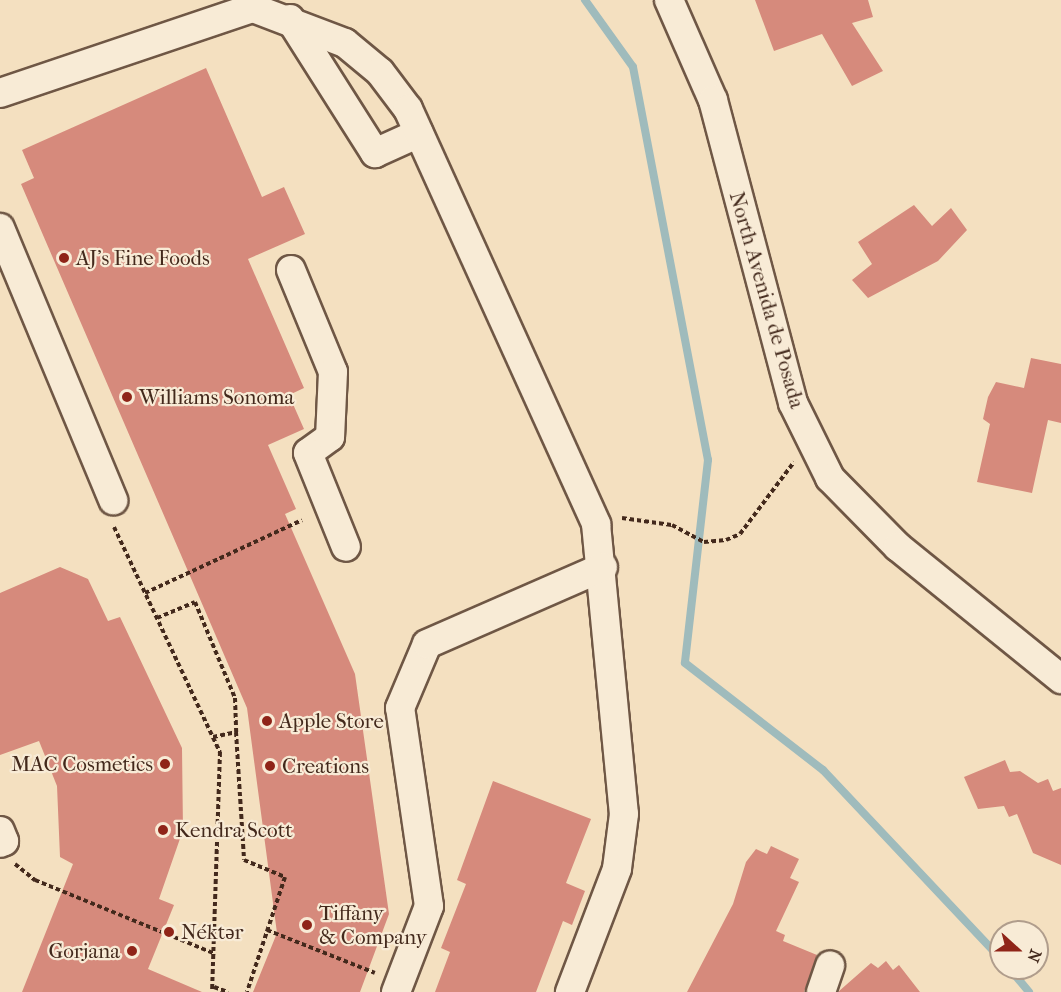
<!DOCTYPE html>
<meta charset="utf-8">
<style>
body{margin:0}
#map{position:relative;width:1061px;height:992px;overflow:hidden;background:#f4e0c0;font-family:"IM FELL French Canon",serif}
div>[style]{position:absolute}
.stream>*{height:8px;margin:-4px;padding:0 4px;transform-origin:4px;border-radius:4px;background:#9fbbbc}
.building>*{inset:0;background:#d68a7c}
.path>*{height:4px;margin-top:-2px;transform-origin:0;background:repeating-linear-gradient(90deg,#43291c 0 4.5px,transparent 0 7.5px)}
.roads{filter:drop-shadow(2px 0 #6f5745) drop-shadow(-2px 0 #6f5745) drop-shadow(0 2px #6f5745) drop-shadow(0 -2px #6f5745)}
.minor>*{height:28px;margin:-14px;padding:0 14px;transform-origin:14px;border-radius:14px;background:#f8ebd6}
.dots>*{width:16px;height:16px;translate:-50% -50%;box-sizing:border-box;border:3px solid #f8ebd6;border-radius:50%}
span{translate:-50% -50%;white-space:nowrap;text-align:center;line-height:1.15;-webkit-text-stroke:4.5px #f8ebd6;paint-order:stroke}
.poi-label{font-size:21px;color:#43291c}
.left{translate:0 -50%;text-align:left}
.right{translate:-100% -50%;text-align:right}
.street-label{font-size:21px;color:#43291c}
.north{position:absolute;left:989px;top:920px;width:60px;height:60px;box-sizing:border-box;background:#f8ebd6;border:2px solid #b09d8c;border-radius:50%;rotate:111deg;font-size:16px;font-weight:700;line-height:24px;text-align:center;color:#43291c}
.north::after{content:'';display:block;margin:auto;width:21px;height:27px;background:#8f2418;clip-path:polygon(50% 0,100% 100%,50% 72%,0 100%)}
</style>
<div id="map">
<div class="stream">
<i style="left:585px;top:0;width:82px;rotate:54.4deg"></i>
<i style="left:633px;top:67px;width:400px;rotate:79.2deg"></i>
<i style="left:708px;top:460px;width:204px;rotate:96.5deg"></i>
<i style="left:685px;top:663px;width:175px;rotate:37.8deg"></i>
<i style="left:823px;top:770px;width:260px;rotate:46.7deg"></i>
<i style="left:1009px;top:968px;width:31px;rotate:50deg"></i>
</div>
<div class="building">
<i style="clip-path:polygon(755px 0,868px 0,873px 17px,852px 23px,883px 71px,852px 86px,822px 34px,774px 51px)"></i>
<i style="clip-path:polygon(206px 68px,262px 197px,284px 187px,305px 234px,248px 259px,304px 388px,289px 395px,304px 429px,268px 445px,296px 509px,285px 514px,355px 674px,389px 914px,360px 992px,253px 992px,277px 933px,247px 708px,21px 184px,34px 178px,22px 150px)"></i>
<i style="clip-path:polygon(914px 205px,932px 226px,951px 208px,967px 230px,938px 261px,868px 298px,852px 280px,872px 264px,858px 242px)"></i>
<i style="clip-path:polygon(1031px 358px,1061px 364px,1061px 423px,1048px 420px,1032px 493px,977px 482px,990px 424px,983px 419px,988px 397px,996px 382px,1024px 388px)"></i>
<i style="clip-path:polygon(60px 567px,88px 579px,108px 621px,120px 617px,182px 748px,183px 830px,159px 899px,174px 905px,148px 969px,202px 992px,22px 992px,73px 864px,60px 857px,57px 786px,39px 741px,0 755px,0 593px)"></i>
<i style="clip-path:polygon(1005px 760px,1010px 772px,1020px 771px,1038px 783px,1048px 779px,1053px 791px,1061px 788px,1061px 865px,1033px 853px,1017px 814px,1009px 817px,1004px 806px,978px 809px,964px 777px)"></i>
<i style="clip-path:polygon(493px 781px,591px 819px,566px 883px,585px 891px,572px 925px,563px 921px,536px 992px,435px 992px,450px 952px,441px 948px,466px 884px,457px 880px)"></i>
<i style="clip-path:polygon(771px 846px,799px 859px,790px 878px,799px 882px,776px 931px,785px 935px,783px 941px,817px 955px,804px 992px,687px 992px,733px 904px,746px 862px,756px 849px,767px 854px)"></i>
<i style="clip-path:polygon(886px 961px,893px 970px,899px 965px,920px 992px,838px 992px,871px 963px,878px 968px)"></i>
</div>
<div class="path">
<i style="left:622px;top:518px;width:50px;rotate:8deg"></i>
<i style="left:672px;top:525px;width:36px;rotate:28deg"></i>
<i style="left:704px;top:542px;width:22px;rotate:-5deg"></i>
<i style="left:726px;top:540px;width:15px;rotate:-23deg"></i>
<i style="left:740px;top:534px;width:90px;rotate:-53.1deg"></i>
<i style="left:114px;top:527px;width:249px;rotate:64.8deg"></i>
<i style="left:220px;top:752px;width:240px;rotate:91.9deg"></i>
<i style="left:145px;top:593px;width:173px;rotate:-24.9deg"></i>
<i style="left:157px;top:618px;width:41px;rotate:-22.8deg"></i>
<i style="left:195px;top:602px;width:104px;rotate:67.4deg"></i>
<i style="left:235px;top:698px;width:34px;rotate:88deg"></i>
<i style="left:213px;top:737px;width:24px;rotate:-12deg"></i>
<i style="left:236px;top:732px;width:128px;rotate:86.4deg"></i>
<i style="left:244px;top:860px;width:44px;rotate:22.5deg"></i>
<i style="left:285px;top:877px;width:121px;rotate:108.3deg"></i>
<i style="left:15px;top:864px;width:26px;rotate:39deg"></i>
<i style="left:35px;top:880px;width:195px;rotate:22.3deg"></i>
<i style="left:267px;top:930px;width:116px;rotate:21.7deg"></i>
<i style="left:214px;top:987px;width:15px;rotate:20deg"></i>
</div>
<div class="roads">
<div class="minor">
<i style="left:669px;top:0;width:109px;rotate:66.3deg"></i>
<i style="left:713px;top:100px;width:313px;rotate:75.2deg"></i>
<i style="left:793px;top:403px;width:84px;rotate:63.7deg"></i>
<i style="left:830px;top:478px;width:97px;rotate:45.4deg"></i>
<i style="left:898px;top:547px;width:210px;rotate:39deg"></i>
<i style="left:290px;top:19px;width:159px;rotate:57.6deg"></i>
<i style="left:375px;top:153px;width:48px;rotate:-24.4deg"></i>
<i style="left:0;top:93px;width:267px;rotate:-18.6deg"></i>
<i style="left:253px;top:8px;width:98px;rotate:20.8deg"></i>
<i style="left:345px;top:43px;width:45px;rotate:39.6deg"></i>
<i style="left:380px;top:72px;width:46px;rotate:52.9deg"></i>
<i style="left:408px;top:109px;width:456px;rotate:65.6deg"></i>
<i style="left:596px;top:524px;width:291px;rotate:84.5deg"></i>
<i style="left:624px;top:814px;width:55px;rotate:97.3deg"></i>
<i style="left:617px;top:869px;width:132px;rotate:110.9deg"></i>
<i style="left:0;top:228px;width:295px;rotate:67.4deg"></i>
<i style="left:291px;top:270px;width:110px;rotate:67.6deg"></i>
<i style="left:333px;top:372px;width:65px;rotate:92.6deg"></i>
<i style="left:330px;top:437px;width:27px;rotate:144deg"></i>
<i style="left:308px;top:453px;width:101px;rotate:68deg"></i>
<i style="left:0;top:831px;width:11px;rotate:68deg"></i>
<i style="left:4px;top:841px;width:4px;rotate:153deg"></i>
<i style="left:396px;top:992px;width:92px;rotate:-69deg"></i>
<i style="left:429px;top:906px;width:200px;rotate:-98.3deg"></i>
<i style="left:400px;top:708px;width:69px;rotate:-67.1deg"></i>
<i style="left:427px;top:644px;width:192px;rotate:-23.6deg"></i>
<i style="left:821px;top:992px;width:28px;rotate:-71deg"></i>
</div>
</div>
<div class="dots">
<i style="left:64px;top:258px;background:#8f2418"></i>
<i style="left:127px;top:397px;background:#8f2418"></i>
<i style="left:267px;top:721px;background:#8f2418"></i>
<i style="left:165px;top:764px;background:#8f2418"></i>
<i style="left:270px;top:766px;background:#8f2418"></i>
<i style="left:163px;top:830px;background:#8f2418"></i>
<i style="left:307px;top:925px;background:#8f2418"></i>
<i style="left:169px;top:932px;background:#8f2418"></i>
<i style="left:132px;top:951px;background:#8f2418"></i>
</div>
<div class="poi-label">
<span class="left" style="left:76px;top:258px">AJ's Fine Foods</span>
<span class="left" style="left:139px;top:397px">Williams Sonoma</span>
<span class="left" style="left:279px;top:721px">Apple Store</span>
<span class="right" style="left:153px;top:764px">MAC Cosmetics</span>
<span class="left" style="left:282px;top:766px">Creations</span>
<span class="left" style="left:175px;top:830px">Kendra Scott</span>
<span class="left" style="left:319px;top:925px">Tiffany<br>&amp; Company</span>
<span class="left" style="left:181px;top:932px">Néktər</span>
<span class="right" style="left:120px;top:951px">Gorjana</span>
</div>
<div class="street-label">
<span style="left:767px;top:300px;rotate:74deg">North Avenida de Posada</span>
</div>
<div class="north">N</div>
</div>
